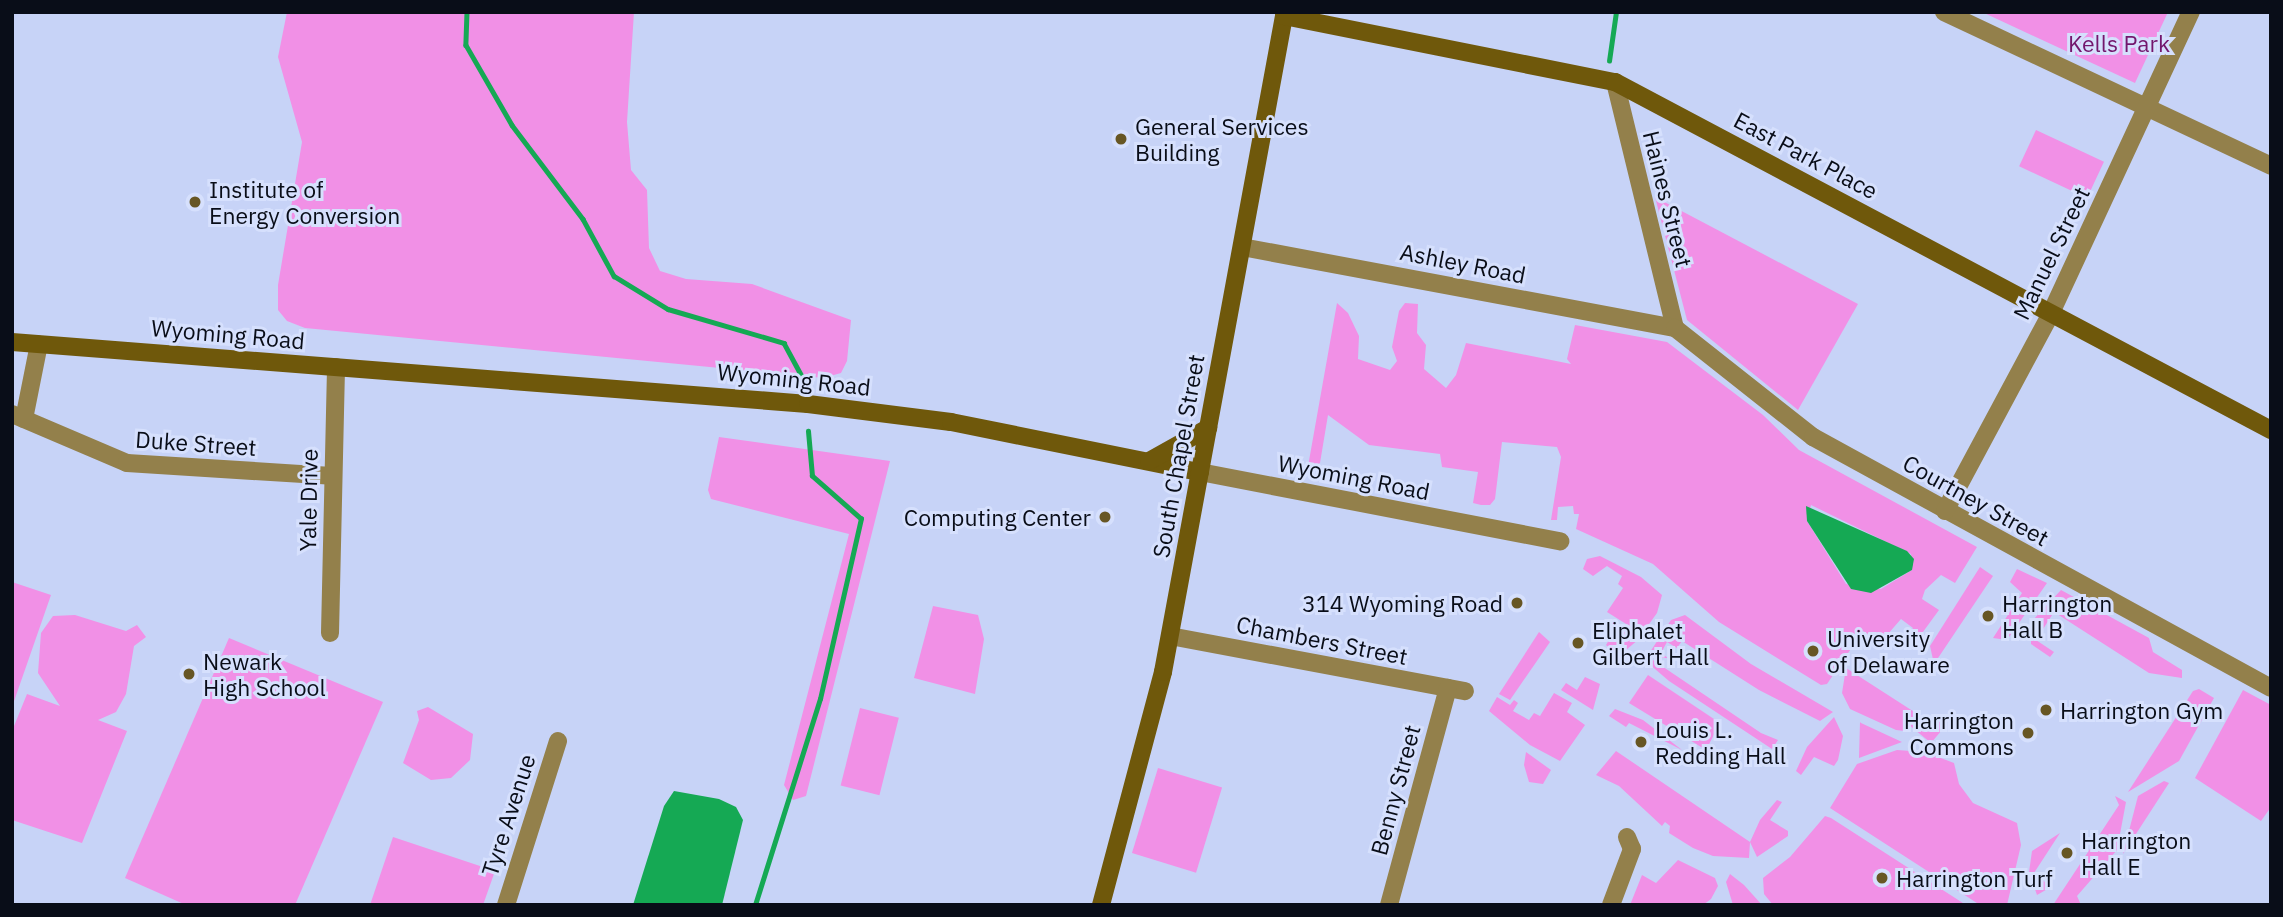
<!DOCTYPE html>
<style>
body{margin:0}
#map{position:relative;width:2283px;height:917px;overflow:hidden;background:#c7d3f7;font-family:"IBM Plex Sans",sans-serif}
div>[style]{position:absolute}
.green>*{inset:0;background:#f190e6;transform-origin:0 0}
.water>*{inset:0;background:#15a954}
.stream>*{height:4.5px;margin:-2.25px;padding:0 2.25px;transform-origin:2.25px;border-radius:2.25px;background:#15a954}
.street>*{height:18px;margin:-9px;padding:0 9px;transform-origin:9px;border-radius:9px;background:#93804b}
.secondary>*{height:18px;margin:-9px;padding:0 9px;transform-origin:9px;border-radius:9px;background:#6f580b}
.dots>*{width:19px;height:19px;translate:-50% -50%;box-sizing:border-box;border:4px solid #d6e0fd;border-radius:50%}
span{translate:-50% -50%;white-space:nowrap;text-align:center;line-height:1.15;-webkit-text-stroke:6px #d6e0fd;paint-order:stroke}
.park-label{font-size:23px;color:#73166d}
.poi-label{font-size:23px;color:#090d18}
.left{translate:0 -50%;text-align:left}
.right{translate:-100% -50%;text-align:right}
.street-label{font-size:23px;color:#090d18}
.frame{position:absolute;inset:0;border:14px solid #090d18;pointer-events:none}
</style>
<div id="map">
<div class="green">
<i style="clip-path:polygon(287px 12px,634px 12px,627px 122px,631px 170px,647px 190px,649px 248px,660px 271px,686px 279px,752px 284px,851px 320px,847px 361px,841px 373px,823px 378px,803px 376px,305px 328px,287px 321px,278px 310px,278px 285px,302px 142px,278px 57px)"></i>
<i style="clip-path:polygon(1982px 12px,2168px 12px,2135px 83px)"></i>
<i style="left:2036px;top:130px;width:75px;height:40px;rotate:25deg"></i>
<i style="clip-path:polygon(1655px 197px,1858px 304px,1798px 410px,1687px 320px)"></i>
<i style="clip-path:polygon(evenodd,1337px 303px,1348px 313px,1359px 336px,1358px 359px,1390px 370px,1397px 361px,1392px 347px,1399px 311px,1405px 303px,1418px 304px,1417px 333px,1426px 345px,1424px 369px,1446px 388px,1456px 375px,1466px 343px,1571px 364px,1567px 359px,1575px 325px,1667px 342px,1763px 415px,1799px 450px,1977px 547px,1955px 583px,1941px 575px,1925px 590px,1922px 599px,1939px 610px,1920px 636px,1906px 638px,1913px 628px,1901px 619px,1881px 642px,1863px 631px,1827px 684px,1821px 685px,1719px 622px,1653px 564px,1576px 529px,1579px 514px,1574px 514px,1573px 506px,1558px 507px,1557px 520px,1551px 520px,1561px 457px,1557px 447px,1502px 442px,1495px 499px,1490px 505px,1481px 505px,1473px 503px,1478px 472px,1442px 467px,1440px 454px,1369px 445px,1328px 415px,1320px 463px,1307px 472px,1337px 303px,1811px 505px,1911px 554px,1912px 570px,1881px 589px,1846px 584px,1807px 521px,1811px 505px)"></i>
<i style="clip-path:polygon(719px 437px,890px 461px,806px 796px,793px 800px,784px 785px,849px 534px,711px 499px,708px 490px)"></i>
<i style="clip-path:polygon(1600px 556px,1641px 577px,1662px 595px,1657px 613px,1642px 634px,1607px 612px,1623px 588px,1618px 584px,1622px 576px,1607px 566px,1593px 576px,1583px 569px,1587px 559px)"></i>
<i style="clip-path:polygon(1980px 567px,1993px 576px,1934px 664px,1930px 646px)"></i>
<i style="clip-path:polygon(2017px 569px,2047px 583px,2007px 640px,1993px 638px,2022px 593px,2010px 582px)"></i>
<i style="clip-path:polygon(12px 582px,51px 595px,12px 707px)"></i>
<i style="clip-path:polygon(2061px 590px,2149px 638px,2153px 652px,2182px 670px,2182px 678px,2149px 673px,2054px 612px,2036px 640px,2054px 652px,2050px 657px,2031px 644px,2031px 622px)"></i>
<i style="clip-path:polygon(933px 606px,978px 615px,984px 639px,975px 694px,914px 678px)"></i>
<i style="clip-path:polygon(75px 615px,126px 631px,137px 625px,146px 637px,134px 646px,126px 694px,116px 712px,98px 720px,127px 731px,82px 843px,12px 820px,12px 731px,27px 694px,60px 706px,38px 673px,41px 633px,53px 616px)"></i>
<i style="clip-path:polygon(1685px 615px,1751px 664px,1833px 712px,1820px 721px,1759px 690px,1682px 641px,1677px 648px,1667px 642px,1661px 653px,1668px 658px,1657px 658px,1650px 652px,1671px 620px)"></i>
<i style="clip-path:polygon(1611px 621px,1639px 639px,1619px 656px,1606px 645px,1614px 632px,1607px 627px)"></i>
<i style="clip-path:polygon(1539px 632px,1550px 642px,1510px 700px,1499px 694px)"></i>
<i style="clip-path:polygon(229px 638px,383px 702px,295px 905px,186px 905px,125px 878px)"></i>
<i style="clip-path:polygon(1647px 656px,1761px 733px,1778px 740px,1772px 749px,1669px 681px,1648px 663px)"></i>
<i style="clip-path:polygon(1846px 668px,1933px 724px,1939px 718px,1947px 724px,1931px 743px,1909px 725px,1905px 731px,1896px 730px,1850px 709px,1842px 693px)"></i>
<i style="clip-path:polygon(1648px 675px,1720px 723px,1706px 750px,1629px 703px)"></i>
<i style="clip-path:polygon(1585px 677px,1600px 684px,1593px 710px,1561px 690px,1566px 683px,1577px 690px)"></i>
<i style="clip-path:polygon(2199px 689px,2214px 698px,2179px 761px,2128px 792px,2193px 691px)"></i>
<i style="clip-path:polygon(2243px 690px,2271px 705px,2271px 807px,2261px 821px,2195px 778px)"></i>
<i style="clip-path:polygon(1554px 693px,1572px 703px,1567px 712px,1585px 725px,1560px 761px,1530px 745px,1489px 711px,1497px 697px,1510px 705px,1514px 700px,1518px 703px,1513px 711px,1529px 720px,1534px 713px,1540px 716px)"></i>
<i style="clip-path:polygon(428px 707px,473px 734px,470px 760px,451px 778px,431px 780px,403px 763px,419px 720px,417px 711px)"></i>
<i style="left:860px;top:708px;width:40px;height:80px;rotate:14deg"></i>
<i style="clip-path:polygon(1615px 709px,1643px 720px,1682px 750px,1629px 723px,1626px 727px,1609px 716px)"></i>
<i style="clip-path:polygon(1834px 717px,1843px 736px,1838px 760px,1834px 766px,1814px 757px,1801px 775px,1796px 771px,1807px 747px)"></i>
<i style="clip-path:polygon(1860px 722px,1861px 723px,1902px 742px,1859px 758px)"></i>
<i style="clip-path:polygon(1897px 750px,1925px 752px,1954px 763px,1959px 784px,1973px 803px,2017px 823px,2021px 845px,2007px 905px,1980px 905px,1830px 808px,1857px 764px)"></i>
<i style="clip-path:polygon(1616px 751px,1750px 842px,1760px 820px,1777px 800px,1782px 802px,1770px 820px,1788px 831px,1788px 836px,1757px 857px,1750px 842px,1749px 858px,1713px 856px,1693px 848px,1669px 833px,1670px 826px,1665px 822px,1662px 826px,1619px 786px,1596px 775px)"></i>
<i style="clip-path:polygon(1526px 752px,1551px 770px,1543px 784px,1529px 782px,1524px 765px)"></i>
<i style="left:1158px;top:768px;width:67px;height:89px;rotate:17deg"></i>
<i style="clip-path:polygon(2164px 781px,2169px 783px,2123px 854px,2138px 796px)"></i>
<i style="clip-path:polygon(2115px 796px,2126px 802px,2117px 850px,2077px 896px,2081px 905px,2053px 905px,2119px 805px)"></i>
<i style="clip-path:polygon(1825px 816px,1831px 818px,1966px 905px,1773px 905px,1764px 894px,1763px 878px,1790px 857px)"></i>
<i style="clip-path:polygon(2060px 833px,2034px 873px,2051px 887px,2037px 895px,2029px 872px,2032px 851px)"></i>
<i style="clip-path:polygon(393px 837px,495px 871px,483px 905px,370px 905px)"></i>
<i style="clip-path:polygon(1678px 860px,1715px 878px,1718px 886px,1711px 899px,1703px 905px,1630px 905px,1642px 875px,1656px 883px)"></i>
<i style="clip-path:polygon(1730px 874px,1744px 885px,1762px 905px,1733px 905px,1726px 882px)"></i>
</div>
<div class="water">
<i style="clip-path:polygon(1806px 506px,1907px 551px,1914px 559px,1912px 570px,1871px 593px,1851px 589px,1807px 521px)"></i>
<i style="clip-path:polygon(674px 791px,719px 799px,736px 807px,743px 820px,722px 905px,633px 905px,664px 806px)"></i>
</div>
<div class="stream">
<i style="left:467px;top:12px;width:33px;rotate:92deg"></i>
<i style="left:466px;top:45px;width:92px;rotate:60.1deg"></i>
<i style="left:512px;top:125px;width:118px;rotate:52.9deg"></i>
<i style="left:583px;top:219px;width:65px;rotate:61.5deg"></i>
<i style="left:614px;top:276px;width:63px;rotate:31.4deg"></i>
<i style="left:668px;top:309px;width:121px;rotate:16.3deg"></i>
<i style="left:784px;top:343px;width:42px;rotate:61.6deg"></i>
<i style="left:1609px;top:61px;width:49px;rotate:-81.9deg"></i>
<i style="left:755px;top:905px;width:216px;rotate:-72.5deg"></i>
<i style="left:820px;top:699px;width:185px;rotate:-77.2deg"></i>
<i style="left:861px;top:519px;width:65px;rotate:-138.7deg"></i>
<i style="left:812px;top:476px;width:45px;rotate:-95.1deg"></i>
</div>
<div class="street">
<i style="left:1944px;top:12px;width:361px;rotate:25.2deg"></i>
<i style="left:1615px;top:82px;width:253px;rotate:76.3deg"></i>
<i style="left:1242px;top:247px;width:441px;rotate:10.6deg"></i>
<i style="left:1675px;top:328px;width:176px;rotate:38.3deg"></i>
<i style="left:1813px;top:437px;width:522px;rotate:28.72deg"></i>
<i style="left:12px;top:414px;width:125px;rotate:23.1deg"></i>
<i style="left:127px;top:463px;width:205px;rotate:3.6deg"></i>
<i style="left:24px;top:419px;width:76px;rotate:-78.7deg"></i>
<i style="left:1200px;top:472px;width:367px;rotate:10.9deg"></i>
<i style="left:1945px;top:511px;width:225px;rotate:-61.8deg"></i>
<i style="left:2051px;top:313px;width:332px;rotate:-65.1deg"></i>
<i style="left:330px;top:633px;width:266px;rotate:-88.7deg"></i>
<i style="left:1170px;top:636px;width:300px;rotate:10.6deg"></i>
<i style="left:506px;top:905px;width:172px;rotate:-72.4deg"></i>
<i style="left:1389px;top:905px;width:225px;rotate:-74.8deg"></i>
<i style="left:1611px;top:905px;width:60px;rotate:-69.4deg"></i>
<i style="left:1632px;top:849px;width:13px;rotate:-113deg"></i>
</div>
<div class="secondary">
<i style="left:12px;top:342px;width:798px;rotate:4.45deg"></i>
<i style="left:808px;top:404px;width:144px;rotate:7.2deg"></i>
<i style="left:951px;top:422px;width:254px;rotate:11.4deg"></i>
<i style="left:1149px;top:461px;width:68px;rotate:-29.2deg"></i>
<i style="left:1101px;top:905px;width:241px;rotate:-75.1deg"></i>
<i style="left:1163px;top:672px;width:667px;rotate:-79.55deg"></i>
<i style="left:1284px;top:16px;width:338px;rotate:11.3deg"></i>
<i style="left:1615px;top:82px;width:743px;rotate:27.95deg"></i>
</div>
<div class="dots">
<i style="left:1121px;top:139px;background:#675624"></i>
<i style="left:195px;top:202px;background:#675624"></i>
<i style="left:1105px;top:517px;background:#675624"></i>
<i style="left:1517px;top:603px;background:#675624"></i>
<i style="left:1988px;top:616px;background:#675624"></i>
<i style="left:1578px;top:643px;background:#675624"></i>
<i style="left:1813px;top:651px;background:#675624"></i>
<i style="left:189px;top:674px;background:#675624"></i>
<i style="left:2046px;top:710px;background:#675624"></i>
<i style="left:2028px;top:733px;background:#675624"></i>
<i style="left:1641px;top:742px;background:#675624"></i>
<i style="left:2067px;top:853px;background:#675624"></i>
<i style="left:1882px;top:878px;background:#675624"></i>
</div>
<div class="park-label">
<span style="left:2119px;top:43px">Kells Park</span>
</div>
<div class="poi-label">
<span class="left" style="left:1135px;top:139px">General Services<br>Building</span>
<span class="left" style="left:209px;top:202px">Institute of<br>Energy Conversion</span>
<span class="right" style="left:1091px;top:517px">Computing Center</span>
<span class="right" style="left:1503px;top:603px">314 Wyoming Road</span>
<span class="left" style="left:2002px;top:616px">Harrington<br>Hall B</span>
<span class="left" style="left:1592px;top:643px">Eliphalet<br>Gilbert Hall</span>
<span class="left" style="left:1827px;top:651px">University<br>of Delaware</span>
<span class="left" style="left:203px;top:674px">Newark<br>High School</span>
<span class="left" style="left:2060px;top:710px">Harrington Gym</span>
<span class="right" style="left:2014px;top:733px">Harrington<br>Commons</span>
<span class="left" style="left:1655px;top:742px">Louis L.<br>Redding Hall</span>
<span class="left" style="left:2081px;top:853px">Harrington<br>Hall E</span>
<span class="left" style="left:1896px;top:878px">Harrington Turf</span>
</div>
<div class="street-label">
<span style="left:1806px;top:155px;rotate:28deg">East Park Place</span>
<span style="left:1668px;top:199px;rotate:76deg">Haines Street</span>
<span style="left:2051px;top:253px;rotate:-64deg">Manuel Street</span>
<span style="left:1463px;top:263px;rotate:11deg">Ashley Road</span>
<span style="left:228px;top:334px;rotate:5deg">Wyoming Road</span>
<span style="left:794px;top:379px;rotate:6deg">Wyoming Road</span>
<span style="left:196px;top:443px;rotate:4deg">Duke Street</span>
<span style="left:1178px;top:456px;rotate:-80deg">South Chapel Street</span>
<span style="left:1354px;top:477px;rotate:11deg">Wyoming Road</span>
<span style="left:308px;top:500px;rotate:-89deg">Yale Drive</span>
<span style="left:1976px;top:500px;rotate:29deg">Courtney Street</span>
<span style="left:1322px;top:640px;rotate:11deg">Chambers Street</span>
<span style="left:1395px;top:790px;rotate:-75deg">Benny Street</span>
<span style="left:508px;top:815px;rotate:-72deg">Tyre Avenue</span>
</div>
<div class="frame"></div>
</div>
